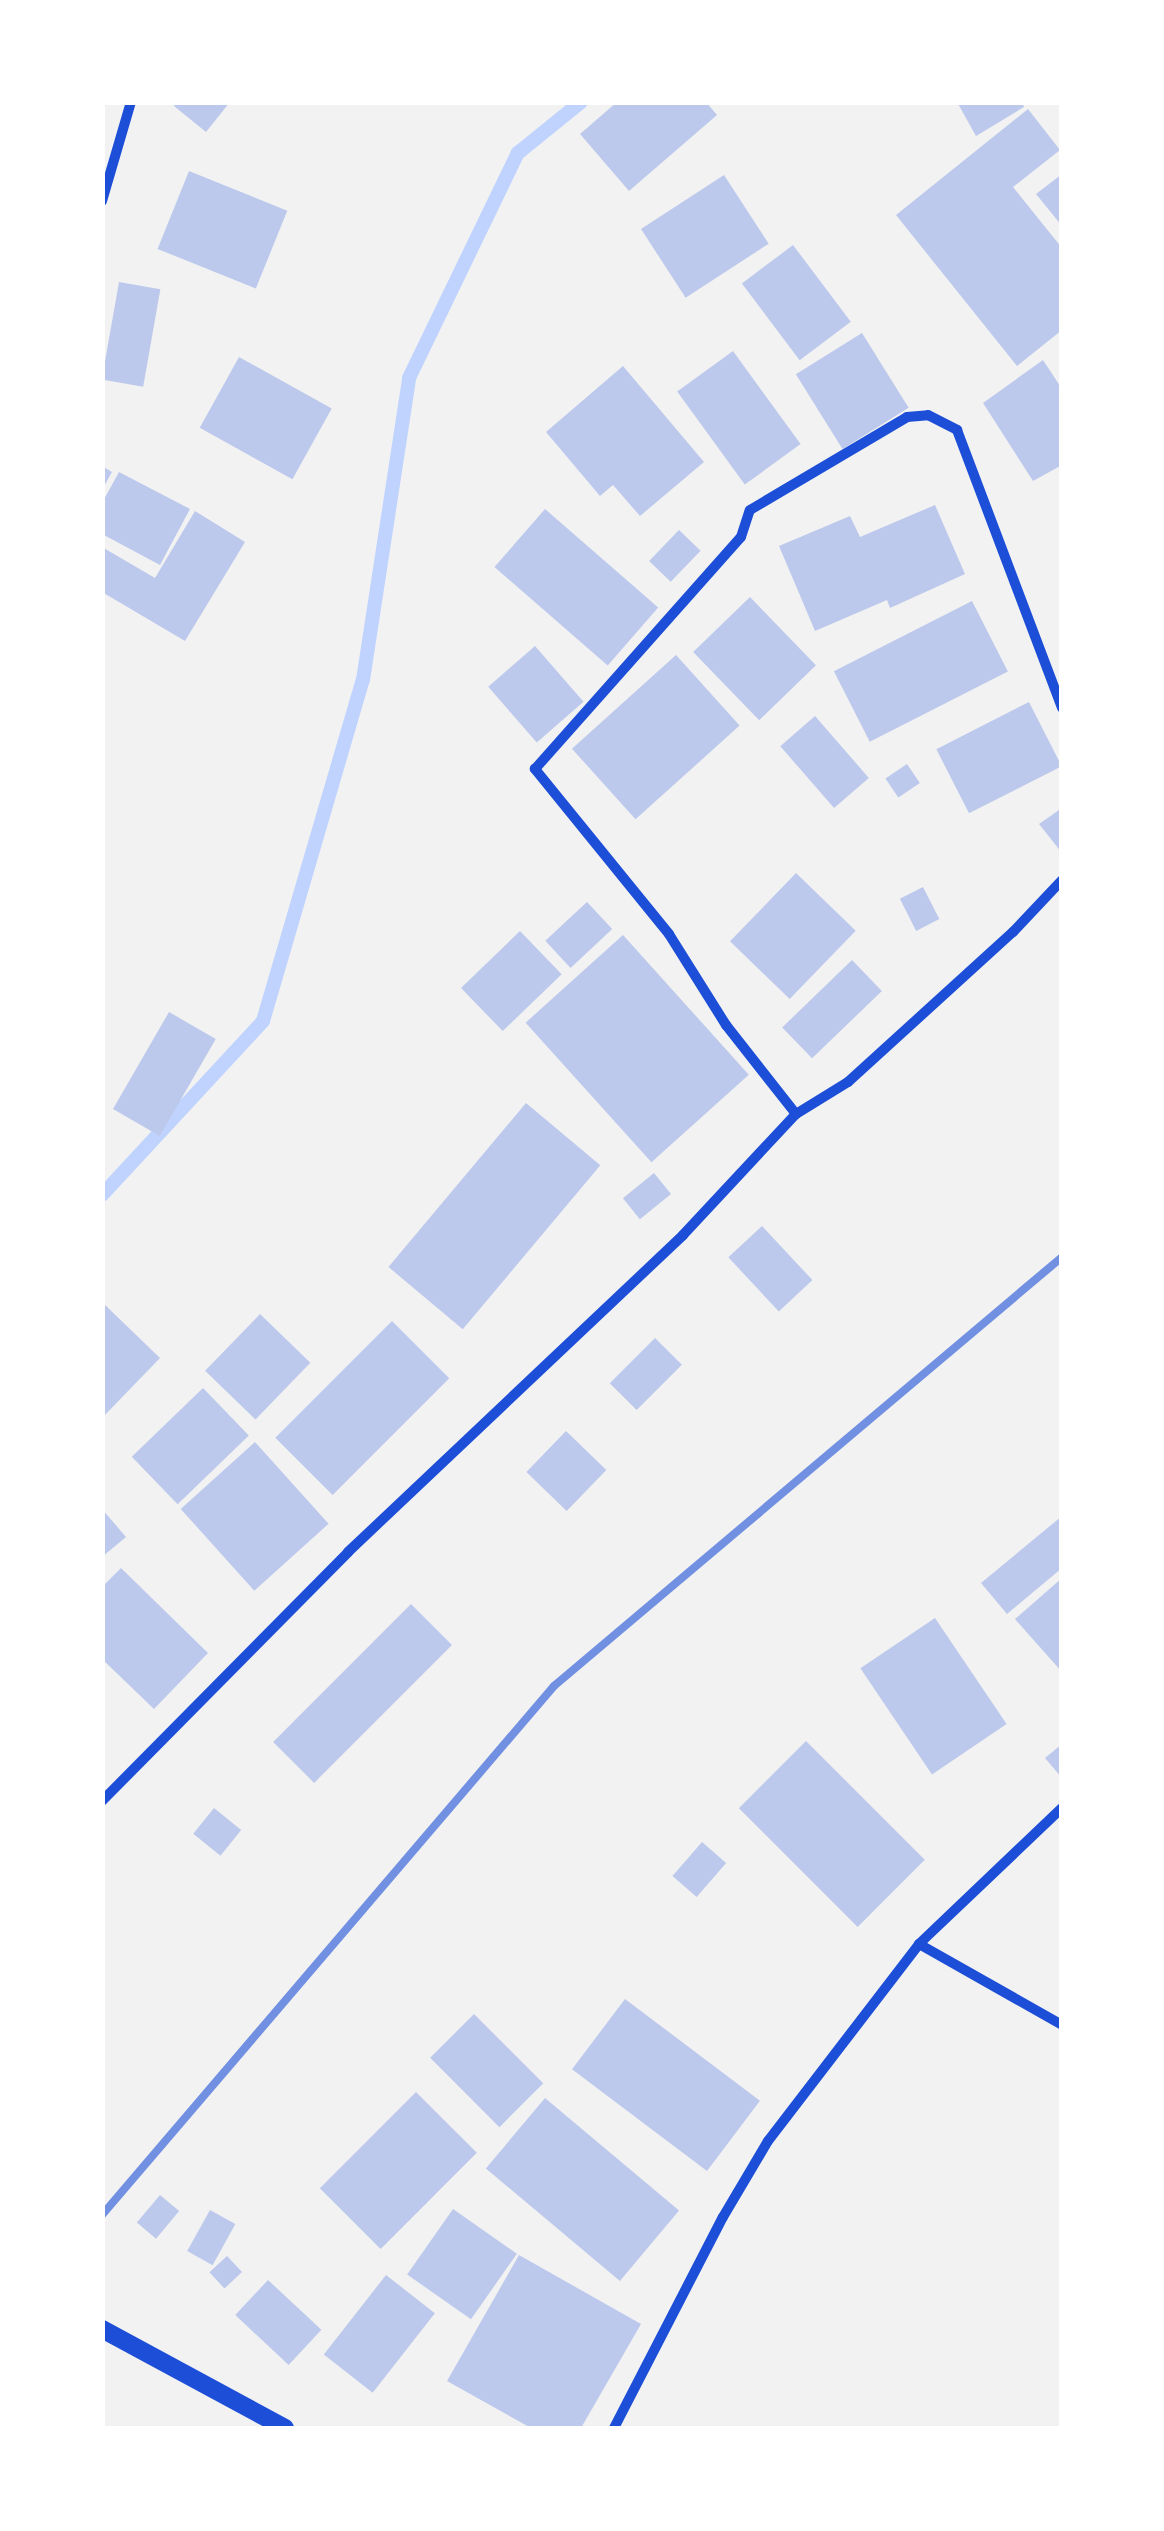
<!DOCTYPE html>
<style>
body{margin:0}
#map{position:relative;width:1164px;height:2531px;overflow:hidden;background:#f2f2f2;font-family:Quicksand,sans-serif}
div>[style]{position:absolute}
.stream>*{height:14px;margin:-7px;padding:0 7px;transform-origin:7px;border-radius:7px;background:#bfd3fe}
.building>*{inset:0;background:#bdc9ec;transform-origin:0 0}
.minor>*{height:10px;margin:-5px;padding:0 5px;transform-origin:5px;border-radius:5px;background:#1d4ed8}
.tertiary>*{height:18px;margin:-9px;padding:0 9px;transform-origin:9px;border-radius:9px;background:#1d4ed8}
.rail>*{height:8px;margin:-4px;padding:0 4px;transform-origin:4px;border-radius:4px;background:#7290e2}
span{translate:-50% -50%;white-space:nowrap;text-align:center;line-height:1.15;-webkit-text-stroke:10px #fff;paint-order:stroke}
.frame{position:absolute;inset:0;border:105px solid #fff;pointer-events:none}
</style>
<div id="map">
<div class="stream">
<i style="left:102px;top:1195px;width:237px;rotate:-47.2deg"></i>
<i style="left:263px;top:1021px;width:355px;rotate:-73.7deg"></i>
<i style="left:363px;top:680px;width:305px;rotate:-81.3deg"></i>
<i style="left:409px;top:378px;width:250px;rotate:-64.2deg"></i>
<i style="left:518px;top:153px;width:81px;rotate:-39deg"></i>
</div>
<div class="building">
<i style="clip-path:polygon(177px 102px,230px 102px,206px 132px,174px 106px)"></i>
<i style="clip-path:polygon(617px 102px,706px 102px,717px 115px,629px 191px,580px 134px)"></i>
<i style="clip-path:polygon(957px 102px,1022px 102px,1024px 107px,976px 136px)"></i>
<i style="clip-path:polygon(1028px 109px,1060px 150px,1013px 187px,1062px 248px,1062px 330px,1017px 366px,896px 215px)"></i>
<i style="left:189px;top:171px;width:106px;height:84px;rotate:22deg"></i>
<i style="clip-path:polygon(1062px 174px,1062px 226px,1036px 194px)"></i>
<i style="left:724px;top:175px;width:82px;height:99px;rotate:57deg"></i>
<i style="left:793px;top:245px;width:96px;height:64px;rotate:53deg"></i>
<i style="left:119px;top:282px;width:42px;height:99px;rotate:10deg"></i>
<i style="left:862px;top:333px;width:88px;height:78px;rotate:58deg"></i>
<i style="left:733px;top:351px;width:115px;height:69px;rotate:54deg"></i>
<i style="left:239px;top:357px;width:106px;height:81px;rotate:29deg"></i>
<i style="clip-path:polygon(1043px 360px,1062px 389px,1062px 465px,1033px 481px,983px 403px)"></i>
<i style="clip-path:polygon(623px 366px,704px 462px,640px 516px,613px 485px,600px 496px,546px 432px)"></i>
<i style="clip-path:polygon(102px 466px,112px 472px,102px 490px)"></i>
<i style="clip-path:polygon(119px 472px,190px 509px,160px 565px,102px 534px,102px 503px)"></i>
<i style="clip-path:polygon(935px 505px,965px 574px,890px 608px,887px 600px,815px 631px,779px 546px,850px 516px,860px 537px)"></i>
<i style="left:545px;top:509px;width:150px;height:77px;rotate:41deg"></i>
<i style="clip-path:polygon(195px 511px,245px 542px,185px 641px,102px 592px,102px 547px,155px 578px)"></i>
<i style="left:679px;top:530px;width:30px;height:43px;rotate:44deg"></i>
<i style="left:750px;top:597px;width:95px;height:79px;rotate:46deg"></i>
<i style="left:972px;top:601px;width:79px;height:155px;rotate:63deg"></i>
<i style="left:535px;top:646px;width:74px;height:62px;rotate:49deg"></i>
<i style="left:676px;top:655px;width:95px;height:140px;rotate:48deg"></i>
<i style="left:1029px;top:702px;width:72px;height:104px;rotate:63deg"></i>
<i style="left:815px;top:716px;width:82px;height:46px;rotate:49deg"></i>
<i style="left:907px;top:764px;width:23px;height:26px;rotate:56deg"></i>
<i style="clip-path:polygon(1062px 808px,1062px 853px,1039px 824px)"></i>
<i style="left:796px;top:873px;width:83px;height:95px;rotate:44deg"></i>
<i style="left:923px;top:887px;width:36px;height:26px;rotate:63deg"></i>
<i style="left:587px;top:902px;width:37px;height:57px;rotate:47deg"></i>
<i style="left:520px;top:931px;width:60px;height:82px;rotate:46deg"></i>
<i style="left:623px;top:935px;width:188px;height:131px;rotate:48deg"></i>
<i style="left:852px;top:960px;width:43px;height:97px;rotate:46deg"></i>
<i style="left:169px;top:1012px;width:54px;height:112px;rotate:30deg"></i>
<i style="left:526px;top:1103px;width:97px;height:214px;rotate:40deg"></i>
<i style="left:654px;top:1173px;width:27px;height:40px;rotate:51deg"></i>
<i style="left:762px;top:1226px;width:74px;height:46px;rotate:47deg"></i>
<i style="clip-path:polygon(104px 1304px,160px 1358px,102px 1418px,102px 1306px)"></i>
<i style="left:260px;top:1314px;width:70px;height:79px;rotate:44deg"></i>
<i style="left:392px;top:1321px;width:81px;height:165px;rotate:45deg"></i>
<i style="left:655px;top:1338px;width:38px;height:64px;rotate:45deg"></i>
<i style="left:203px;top:1388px;width:66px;height:99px;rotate:46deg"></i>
<i style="left:566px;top:1431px;width:56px;height:57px;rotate:44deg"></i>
<i style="left:255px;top:1442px;width:110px;height:100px;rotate:48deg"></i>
<i style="clip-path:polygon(102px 1509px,126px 1537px,102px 1557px)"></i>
<i style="clip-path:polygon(1062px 1516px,1062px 1568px,1007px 1614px,981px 1583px)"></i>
<i style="clip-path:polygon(121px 1568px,208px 1653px,154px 1709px,102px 1659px,102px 1587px)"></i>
<i style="clip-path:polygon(1062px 1578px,1062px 1672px,1015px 1619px)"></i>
<i style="left:411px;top:1604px;width:58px;height:195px;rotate:45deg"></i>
<i style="left:935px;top:1618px;width:128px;height:90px;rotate:56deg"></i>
<i style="left:806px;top:1741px;width:168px;height:95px;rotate:45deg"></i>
<i style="clip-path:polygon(1062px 1744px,1062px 1778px,1045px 1758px)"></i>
<i style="left:214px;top:1808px;width:35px;height:33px;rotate:39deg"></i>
<i style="left:702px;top:1842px;width:32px;height:45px;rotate:41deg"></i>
<i style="left:625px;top:1999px;width:169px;height:88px;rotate:37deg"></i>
<i style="left:474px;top:2014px;width:98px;height:62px;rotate:45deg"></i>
<i style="left:416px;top:2092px;width:86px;height:136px;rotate:45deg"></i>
<i style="left:545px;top:2098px;width:175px;height:92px;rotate:40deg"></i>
<i style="left:160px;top:2195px;width:25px;height:36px;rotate:40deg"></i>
<i style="left:453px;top:2209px;width:78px;height:80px;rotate:35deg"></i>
<i style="left:210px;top:2210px;width:29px;height:47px;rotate:29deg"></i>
<i style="clip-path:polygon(519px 2255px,641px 2324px,581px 2428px,531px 2428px,447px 2381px)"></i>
<i style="left:227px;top:2256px;width:22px;height:24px;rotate:47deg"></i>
<i style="left:386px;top:2275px;width:62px;height:101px;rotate:38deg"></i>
<i style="left:268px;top:2280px;width:73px;height:48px;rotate:43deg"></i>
</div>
<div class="minor">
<i style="left:102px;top:201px;width:103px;rotate:-73.7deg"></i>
<i style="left:796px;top:1114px;width:113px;rotate:-128.2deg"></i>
<i style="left:726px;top:1025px;width:107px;rotate:-122.1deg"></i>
<i style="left:669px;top:934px;width:213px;rotate:-129.1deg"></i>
<i style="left:535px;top:769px;width:310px;rotate:-48.4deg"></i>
<i style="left:741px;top:537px;width:28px;rotate:-72deg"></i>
<i style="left:750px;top:510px;width:182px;rotate:-30.6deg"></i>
<i style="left:907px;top:417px;width:21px;rotate:-5deg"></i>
<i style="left:928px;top:415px;width:33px;rotate:27deg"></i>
<i style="left:957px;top:430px;width:297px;rotate:69.3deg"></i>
<i style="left:102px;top:1801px;width:350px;rotate:-45.3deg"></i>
<i style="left:348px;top:1552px;width:461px;rotate:-43.4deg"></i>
<i style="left:683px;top:1235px;width:166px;rotate:-47deg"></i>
<i style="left:796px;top:1114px;width:61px;rotate:-31.6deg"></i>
<i style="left:848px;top:1082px;width:223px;rotate:-42.3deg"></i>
<i style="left:1013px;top:932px;width:71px;rotate:-46.7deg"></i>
<i style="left:919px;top:1944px;width:164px;rotate:29.5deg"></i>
<i style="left:614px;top:2428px;width:237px;rotate:-62.7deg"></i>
<i style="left:723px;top:2217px;width:88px;rotate:-59.4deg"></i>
<i style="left:768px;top:2141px;width:248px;rotate:-52.5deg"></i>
<i style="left:919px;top:1944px;width:197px;rotate:-43.6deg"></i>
</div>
<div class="tertiary">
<i style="left:102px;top:2329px;width:208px;rotate:28.4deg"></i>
</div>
<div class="rail">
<i style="left:102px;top:2215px;width:696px;rotate:-49.49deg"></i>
<i style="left:554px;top:1686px;width:665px;rotate:-40.18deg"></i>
</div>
<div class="frame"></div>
</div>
